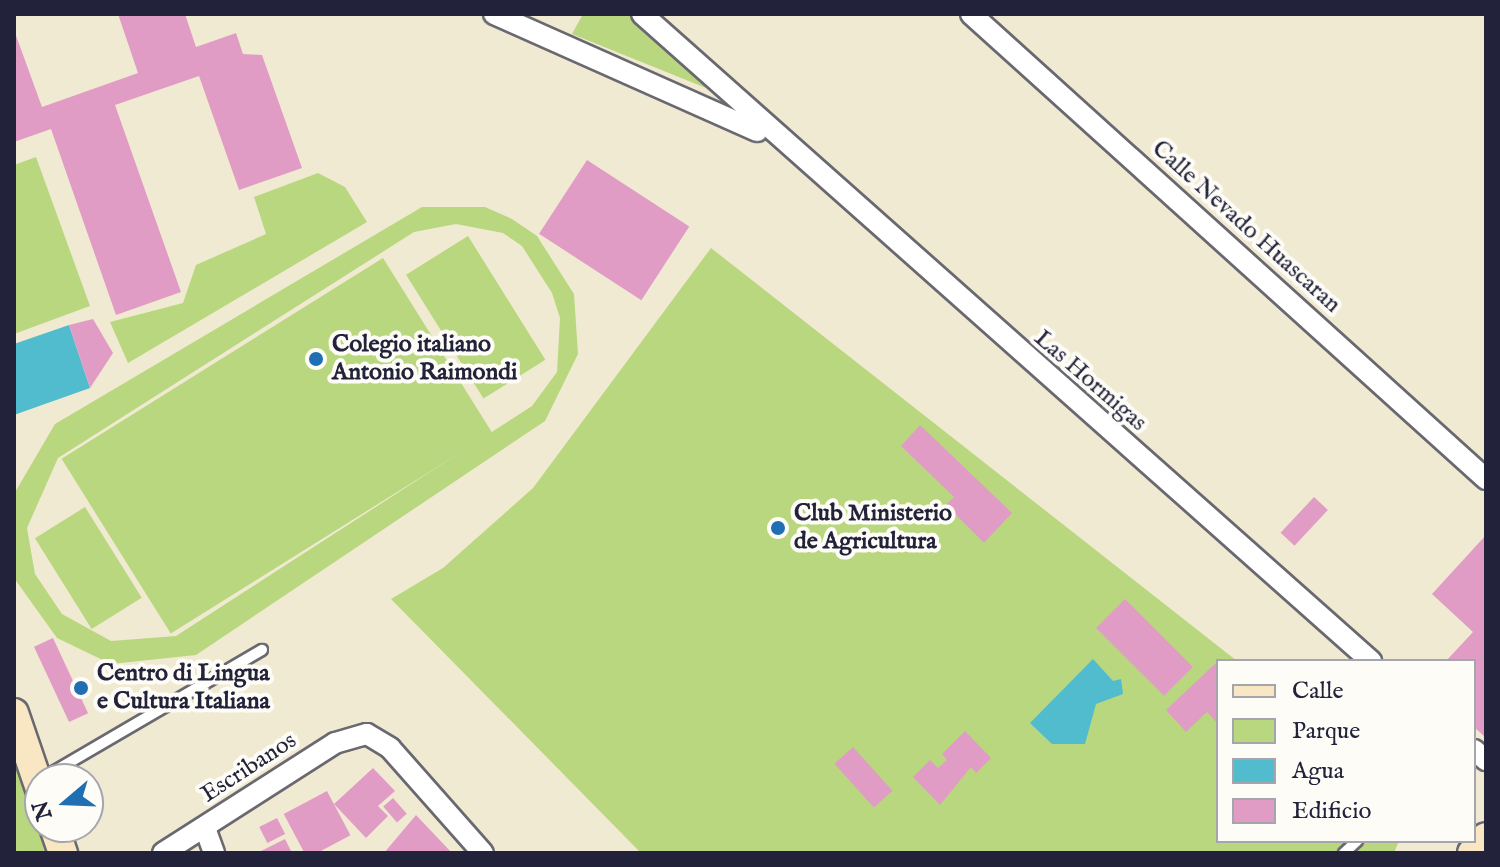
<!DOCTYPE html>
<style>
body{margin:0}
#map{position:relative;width:1500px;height:867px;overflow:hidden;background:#f1ead2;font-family:"IM FELL English",serif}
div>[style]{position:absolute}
.green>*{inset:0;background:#b9d77e;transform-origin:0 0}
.water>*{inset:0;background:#51bccd}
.building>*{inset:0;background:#e19cc6;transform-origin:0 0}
.roads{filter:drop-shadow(2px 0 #6a6870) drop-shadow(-2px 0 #6a6870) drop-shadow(0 2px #6a6870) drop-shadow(0 -2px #6a6870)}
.service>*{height:10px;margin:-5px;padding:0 5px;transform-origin:5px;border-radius:5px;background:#fff}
.minor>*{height:20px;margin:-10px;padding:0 10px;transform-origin:10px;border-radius:10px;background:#fff}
.secondary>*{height:28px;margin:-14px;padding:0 14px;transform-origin:14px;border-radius:14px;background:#f9e7c3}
.dots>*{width:22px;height:22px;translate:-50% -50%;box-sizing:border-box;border:4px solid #fdfcf7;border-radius:50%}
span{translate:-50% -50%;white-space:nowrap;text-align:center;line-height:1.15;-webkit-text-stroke:8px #fdfcf7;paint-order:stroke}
.street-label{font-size:24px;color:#22223b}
.poi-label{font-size:24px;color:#22223b;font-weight:700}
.left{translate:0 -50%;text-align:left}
.frame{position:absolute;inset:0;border:16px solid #22223b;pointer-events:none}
.legend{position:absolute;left:1216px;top:659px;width:260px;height:184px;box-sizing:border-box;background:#fdfcf7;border:2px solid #a5a5ac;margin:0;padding:10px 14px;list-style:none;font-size:24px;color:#22223b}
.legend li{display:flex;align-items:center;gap:16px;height:40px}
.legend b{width:40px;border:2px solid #a5a5ac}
.north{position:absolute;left:24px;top:763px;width:80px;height:80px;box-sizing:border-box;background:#fdfcf7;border:2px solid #a5a5ac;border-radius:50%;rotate:251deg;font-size:22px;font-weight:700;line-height:32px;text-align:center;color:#22223b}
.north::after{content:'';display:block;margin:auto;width:28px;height:36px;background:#1f6fb2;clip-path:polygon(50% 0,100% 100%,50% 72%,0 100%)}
</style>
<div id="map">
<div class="green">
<i style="clip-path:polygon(583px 14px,630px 14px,711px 90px,572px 34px)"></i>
<i style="clip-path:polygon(36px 157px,90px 306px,14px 334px,14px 165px)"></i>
<i style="clip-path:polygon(318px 173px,345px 187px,367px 222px,128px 363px,110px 322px,183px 303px,196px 265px,266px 234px,254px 197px)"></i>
<i style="clip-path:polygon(evenodd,422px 207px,485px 207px,512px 219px,537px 236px,574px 294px,578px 354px,545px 421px,196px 655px,111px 664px,57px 638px,14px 578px,14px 494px,55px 424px,422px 207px,456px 224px,503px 233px,522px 246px,552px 293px,560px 318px,557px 372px,532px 406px,176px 636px,111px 641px,62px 614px,35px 574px,27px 528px,58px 458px,414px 232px,456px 224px)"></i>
<i style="left:468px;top:236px;width:146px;height:73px;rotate:58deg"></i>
<i style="clip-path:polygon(711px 248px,1237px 661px,1218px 661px,1218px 841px,1399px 841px,1394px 853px,641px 853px,391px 599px,443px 568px,533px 488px)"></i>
<i style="left:383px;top:258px;width:206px;height:379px;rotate:58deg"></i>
<i style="left:85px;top:507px;width:107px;height:59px;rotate:58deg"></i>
<i style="clip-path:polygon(14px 754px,49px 853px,17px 853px,14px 843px)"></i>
</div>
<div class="water">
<i style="clip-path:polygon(69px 325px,90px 388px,14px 415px,14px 344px)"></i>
<i style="clip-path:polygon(1093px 659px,1113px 681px,1121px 679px,1123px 694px,1096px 704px,1085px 744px,1052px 744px,1030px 723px)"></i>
</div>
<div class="building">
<i style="clip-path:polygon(118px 14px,185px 14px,196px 47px,236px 33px,243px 54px,262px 55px,302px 168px,239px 190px,199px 76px,115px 105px,181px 292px,116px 315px,51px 129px,14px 142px,14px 30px,42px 107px,138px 73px)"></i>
<i style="left:587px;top:160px;width:122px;height:88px;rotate:33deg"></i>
<i style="clip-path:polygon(93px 319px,113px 353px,90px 388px,69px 325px)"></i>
<i style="clip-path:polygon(920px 425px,1012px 513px,984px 543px,946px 505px,954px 497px,901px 446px)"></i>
<i style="left:1314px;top:497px;width:19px;height:49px;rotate:43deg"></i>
<i style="clip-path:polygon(1486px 535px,1486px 738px,1474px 727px,1474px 661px,1446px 661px,1473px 632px,1432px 594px)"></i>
<i style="left:1125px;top:599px;width:96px;height:41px;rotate:45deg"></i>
<i style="left:53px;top:638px;width:83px;height:21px;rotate:65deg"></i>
<i style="clip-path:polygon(1218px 661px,1218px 724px,1207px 712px,1186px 732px,1166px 710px)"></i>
<i style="clip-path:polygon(965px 731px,991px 758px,976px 773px,971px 767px,940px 805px,913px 777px,930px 760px,938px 768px,947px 760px,942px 754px)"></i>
<i style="left:853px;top:747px;width:59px;height:25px;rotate:48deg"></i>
<i style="clip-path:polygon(373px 768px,395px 791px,378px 806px,388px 816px,366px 838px,334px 804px)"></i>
<i style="left:327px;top:791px;width:50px;height:49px;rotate:62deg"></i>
<i style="left:393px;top:798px;width:21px;height:13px;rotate:49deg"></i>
<i style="clip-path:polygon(416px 815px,452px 853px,384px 853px)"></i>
<i style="left:277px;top:818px;width:18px;height:20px;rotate:63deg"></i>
<i style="clip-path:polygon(285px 839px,292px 853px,262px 853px,261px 851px)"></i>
</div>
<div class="roads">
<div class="service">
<i style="left:41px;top:779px;width:256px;rotate:-30.3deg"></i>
<i style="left:1344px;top:853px;width:18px;rotate:-43deg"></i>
</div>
<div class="minor">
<i style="left:494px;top:14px;width:288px;rotate:24deg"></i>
<i style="left:642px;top:14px;width:975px;rotate:41.59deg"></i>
<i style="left:971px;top:14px;width:694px;rotate:42.08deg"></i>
<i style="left:1474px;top:750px;width:16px;rotate:40deg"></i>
<i style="left:205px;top:828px;width:27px;rotate:70deg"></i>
<i style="left:163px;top:853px;width:204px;rotate:-32.6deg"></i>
<i style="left:335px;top:743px;width:33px;rotate:-16deg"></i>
<i style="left:367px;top:734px;width:27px;rotate:31deg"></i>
<i style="left:390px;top:748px;width:140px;rotate:48.5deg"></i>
</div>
<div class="secondary">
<i style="left:14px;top:713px;width:80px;rotate:71.1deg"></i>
<i style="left:54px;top:827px;width:28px;rotate:71deg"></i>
<i style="left:1472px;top:853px;width:21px;rotate:-49deg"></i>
</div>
</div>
<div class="dots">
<i style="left:316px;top:359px;background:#1f6fb2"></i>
<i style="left:778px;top:528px;background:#1f6fb2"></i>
<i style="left:81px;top:688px;background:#1f6fb2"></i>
</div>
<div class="street-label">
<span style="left:1246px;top:227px;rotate:42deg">Calle Nevado Huascaran</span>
<span style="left:1090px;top:381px;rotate:41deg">Las Hormigas</span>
<span style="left:249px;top:768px;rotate:-33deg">Escribanos</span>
</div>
<div class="poi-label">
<span class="left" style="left:332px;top:359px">Colegio italiano<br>Antonio Raimondi</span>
<span class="left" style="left:794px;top:528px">Club Ministerio<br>de Agricultura</span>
<span class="left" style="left:97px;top:688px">Centro di Lingua<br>e Cultura Italiana</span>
</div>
<div class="frame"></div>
<ul class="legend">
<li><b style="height:10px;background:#f9e7c3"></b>Calle</li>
<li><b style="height:22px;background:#b9d77e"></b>Parque</li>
<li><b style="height:22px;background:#51bccd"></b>Agua</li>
<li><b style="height:22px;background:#e19cc6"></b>Edificio</li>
</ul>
<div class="north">N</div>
</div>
